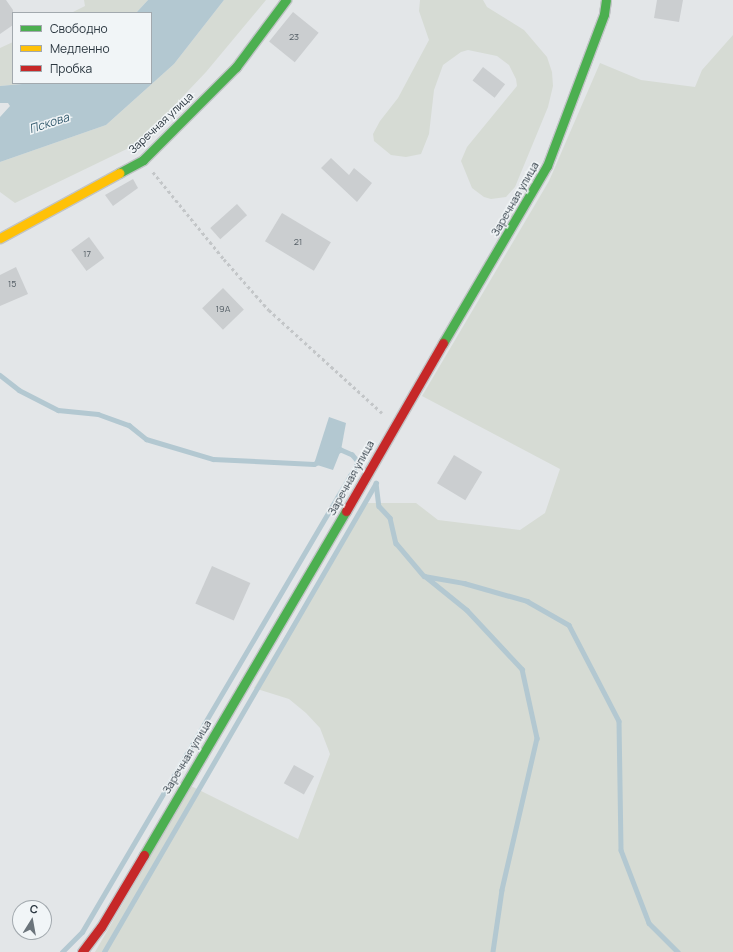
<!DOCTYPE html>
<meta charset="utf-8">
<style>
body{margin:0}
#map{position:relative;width:733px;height:952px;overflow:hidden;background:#e3e6e8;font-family:Manrope,sans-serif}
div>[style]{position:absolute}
.green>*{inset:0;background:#d6dbd4}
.water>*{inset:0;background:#b3c8d1}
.stream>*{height:4.5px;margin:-2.25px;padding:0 2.25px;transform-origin:2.25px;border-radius:2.25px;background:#b3c8d1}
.building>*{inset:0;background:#cbced0;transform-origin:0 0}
.path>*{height:2.5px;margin-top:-1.25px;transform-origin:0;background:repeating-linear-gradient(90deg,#c3c6c8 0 3px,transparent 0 6px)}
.roads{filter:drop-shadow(1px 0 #c1c4c6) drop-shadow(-1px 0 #c1c4c6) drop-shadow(0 1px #c1c4c6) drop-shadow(0 -1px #c1c4c6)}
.fast>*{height:9px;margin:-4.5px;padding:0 4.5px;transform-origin:4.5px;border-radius:4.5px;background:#4caf50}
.slow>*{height:9px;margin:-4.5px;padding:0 4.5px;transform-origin:4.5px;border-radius:4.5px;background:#ffc107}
.jam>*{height:9px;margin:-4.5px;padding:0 4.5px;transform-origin:4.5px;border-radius:4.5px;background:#c62828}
span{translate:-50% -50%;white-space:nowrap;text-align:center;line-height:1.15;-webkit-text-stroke:3px #f1f5f7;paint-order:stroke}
.number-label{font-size:9px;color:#545e65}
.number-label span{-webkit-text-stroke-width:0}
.street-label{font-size:11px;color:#2b3740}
.water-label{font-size:12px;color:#385e71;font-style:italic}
.legend{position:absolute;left:12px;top:12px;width:140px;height:72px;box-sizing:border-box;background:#f1f5f7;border:1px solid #a2a9ae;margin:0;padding:5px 7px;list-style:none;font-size:12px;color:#2b3740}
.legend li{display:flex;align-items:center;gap:8px;height:20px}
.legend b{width:20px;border:1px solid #a2a9ae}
.north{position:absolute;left:12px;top:900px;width:40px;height:40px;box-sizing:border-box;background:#f1f5f7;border:1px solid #a2a9ae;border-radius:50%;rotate:11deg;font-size:11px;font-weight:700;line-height:16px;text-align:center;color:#2b3740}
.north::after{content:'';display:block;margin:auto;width:14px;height:18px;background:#6b747b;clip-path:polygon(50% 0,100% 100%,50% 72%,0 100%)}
</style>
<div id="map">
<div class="green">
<i style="clip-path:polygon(84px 0,148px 0,136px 13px,71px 13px,85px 6px)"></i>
<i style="clip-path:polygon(224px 0,266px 0,206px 72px,152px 129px,133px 146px,15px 203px,0 192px,0 162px,106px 125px,174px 64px)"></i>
<i style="clip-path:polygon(420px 0,483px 0,487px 7px,524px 30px,547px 57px,552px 72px,553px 86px,548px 107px,515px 187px,506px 197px,491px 199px,484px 197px,472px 188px,461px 161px,467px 147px,517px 86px,516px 79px,509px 65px,497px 56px,468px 50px,461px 52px,443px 65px,434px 90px,429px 134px,421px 154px,406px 157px,391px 155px,374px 141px,373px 134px,380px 121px,398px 98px,429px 40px,419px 11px)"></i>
<i style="clip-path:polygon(733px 35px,733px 952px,95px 952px,191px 786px,298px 839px,330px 754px,320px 728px,306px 713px,289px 699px,254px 688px,365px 503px,416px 503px,438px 520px,520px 530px,545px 513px,560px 469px,422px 396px,549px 181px,600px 63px,641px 80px,695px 87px,702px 70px)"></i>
<i style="clip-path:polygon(13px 42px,13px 83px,33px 83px,0 86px,0 48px)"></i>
</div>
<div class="water">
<i style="clip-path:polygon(148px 0,224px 0,174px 64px,106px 125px,0 162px,0 117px,10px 106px,8px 103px,0 103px,0 86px,33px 83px,151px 83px,151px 13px,136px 13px)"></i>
<i style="clip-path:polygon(329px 417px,346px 423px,341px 450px,333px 470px,314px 464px)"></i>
</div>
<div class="stream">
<i style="left:0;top:375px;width:24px;rotate:38deg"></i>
<i style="left:19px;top:390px;width:44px;rotate:27.1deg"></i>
<i style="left:58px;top:410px;width:40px;rotate:5.7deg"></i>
<i style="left:98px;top:414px;width:33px;rotate:20deg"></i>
<i style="left:129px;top:425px;width:22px;rotate:39deg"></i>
<i style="left:146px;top:439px;width:70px;rotate:16.6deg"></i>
<i style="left:213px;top:459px;width:101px;rotate:2.8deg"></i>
<i style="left:314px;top:464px;width:4px;rotate:-27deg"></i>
<i style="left:376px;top:483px;width:23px;rotate:83deg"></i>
<i style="left:379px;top:506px;width:16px;rotate:47deg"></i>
<i style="left:390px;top:518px;width:26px;rotate:77deg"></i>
<i style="left:396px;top:543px;width:43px;rotate:49.7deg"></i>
<i style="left:424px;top:576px;width:41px;rotate:9.9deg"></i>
<i style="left:464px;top:583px;width:66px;rotate:15.9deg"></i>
<i style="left:527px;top:601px;width:48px;rotate:29.7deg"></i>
<i style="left:569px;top:625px;width:108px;rotate:62.5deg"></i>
<i style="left:619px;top:721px;width:129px;rotate:89.1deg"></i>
<i style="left:621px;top:850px;width:78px;rotate:69deg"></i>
<i style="left:649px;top:923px;width:41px;rotate:45deg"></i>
<i style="left:425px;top:576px;width:54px;rotate:39deg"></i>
<i style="left:467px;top:610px;width:81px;rotate:47deg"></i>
<i style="left:522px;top:669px;width:71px;rotate:77.7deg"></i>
<i style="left:537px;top:738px;width:156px;rotate:103deg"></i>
<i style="left:502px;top:890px;width:63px;rotate:98.3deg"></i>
<i style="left:62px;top:952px;width:28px;rotate:-45deg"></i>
<i style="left:82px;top:932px;width:545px;rotate:-59.58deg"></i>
<i style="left:358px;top:462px;width:9px;rotate:-131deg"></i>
<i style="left:352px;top:455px;width:12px;rotate:-156deg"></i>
<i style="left:341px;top:450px;width:4px;rotate:153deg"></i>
<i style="left:104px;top:952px;width:542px;rotate:-59.89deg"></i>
</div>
<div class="building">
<i style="clip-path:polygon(0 0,6px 0,13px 10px,13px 25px,0 34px)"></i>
<i style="clip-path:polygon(657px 0,683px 0,679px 22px,654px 18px)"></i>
<i style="left:293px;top:12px;width:33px;height:38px;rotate:39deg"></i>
<i style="left:483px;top:67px;width:28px;height:17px;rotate:38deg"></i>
<i style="clip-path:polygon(331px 158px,349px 175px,354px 168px,372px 183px,357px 202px,321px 168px)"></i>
<i style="clip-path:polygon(133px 179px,138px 188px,113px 206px,105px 195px)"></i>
<i style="left:237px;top:204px;width:15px;height:36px;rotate:48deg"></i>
<i style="left:282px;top:213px;width:57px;height:33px;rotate:31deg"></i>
<i style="left:89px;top:237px;width:26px;height:22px;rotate:54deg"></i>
<i style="clip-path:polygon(16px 267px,28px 294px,0 306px,0 275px)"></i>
<i style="left:223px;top:288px;width:30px;height:29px;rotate:46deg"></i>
<i style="left:454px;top:455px;width:33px;height:33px;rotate:31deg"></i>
<i style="left:212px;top:566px;width:42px;height:41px;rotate:24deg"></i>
<i style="left:294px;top:765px;width:23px;height:21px;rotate:29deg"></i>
</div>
<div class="path">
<i style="left:153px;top:172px;width:112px;rotate:50.8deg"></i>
<i style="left:224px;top:259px;width:68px;rotate:48.6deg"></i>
<i style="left:269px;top:310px;width:153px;rotate:42.3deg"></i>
</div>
<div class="roads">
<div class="fast">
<i style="left:119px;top:173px;width:27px;rotate:-28deg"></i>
<i style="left:143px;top:160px;width:132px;rotate:-45deg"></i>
<i style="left:236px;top:67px;width:84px;rotate:-53.3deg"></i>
<i style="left:443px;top:343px;width:205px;rotate:-59.6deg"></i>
<i style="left:547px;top:166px;width:162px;rotate:-69.4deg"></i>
<i style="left:604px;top:14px;width:14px;rotate:-82deg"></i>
<i style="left:144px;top:855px;width:399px;rotate:-59.6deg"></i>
</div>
<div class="slow">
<i style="left:0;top:238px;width:136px;rotate:-28.6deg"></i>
</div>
<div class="jam">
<i style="left:346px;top:511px;width:194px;rotate:-60deg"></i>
<i style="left:82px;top:952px;width:31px;rotate:-53deg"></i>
<i style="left:101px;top:927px;width:84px;rotate:-59.2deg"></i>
</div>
</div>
<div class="number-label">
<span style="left:294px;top:37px">23</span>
<span style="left:298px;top:242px">21</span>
<span style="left:87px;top:254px">17</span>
<span style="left:12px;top:284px">15</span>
<span style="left:223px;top:309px">19А</span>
</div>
<div class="street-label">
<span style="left:161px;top:123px;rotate:-43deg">Заречная улица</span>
<span style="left:515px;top:199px;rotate:-60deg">Заречная улица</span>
<span style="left:351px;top:478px;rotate:-61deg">Заречная улица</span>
<span style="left:187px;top:757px;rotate:-59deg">Заречная улица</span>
</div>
<div class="water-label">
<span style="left:49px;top:123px;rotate:-18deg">Пскова</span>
</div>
<ul class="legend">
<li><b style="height:5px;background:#4caf50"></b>Свободно</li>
<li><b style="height:5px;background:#ffc107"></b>Медленно</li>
<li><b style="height:5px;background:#c62828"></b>Пробка</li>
</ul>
<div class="north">С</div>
</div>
